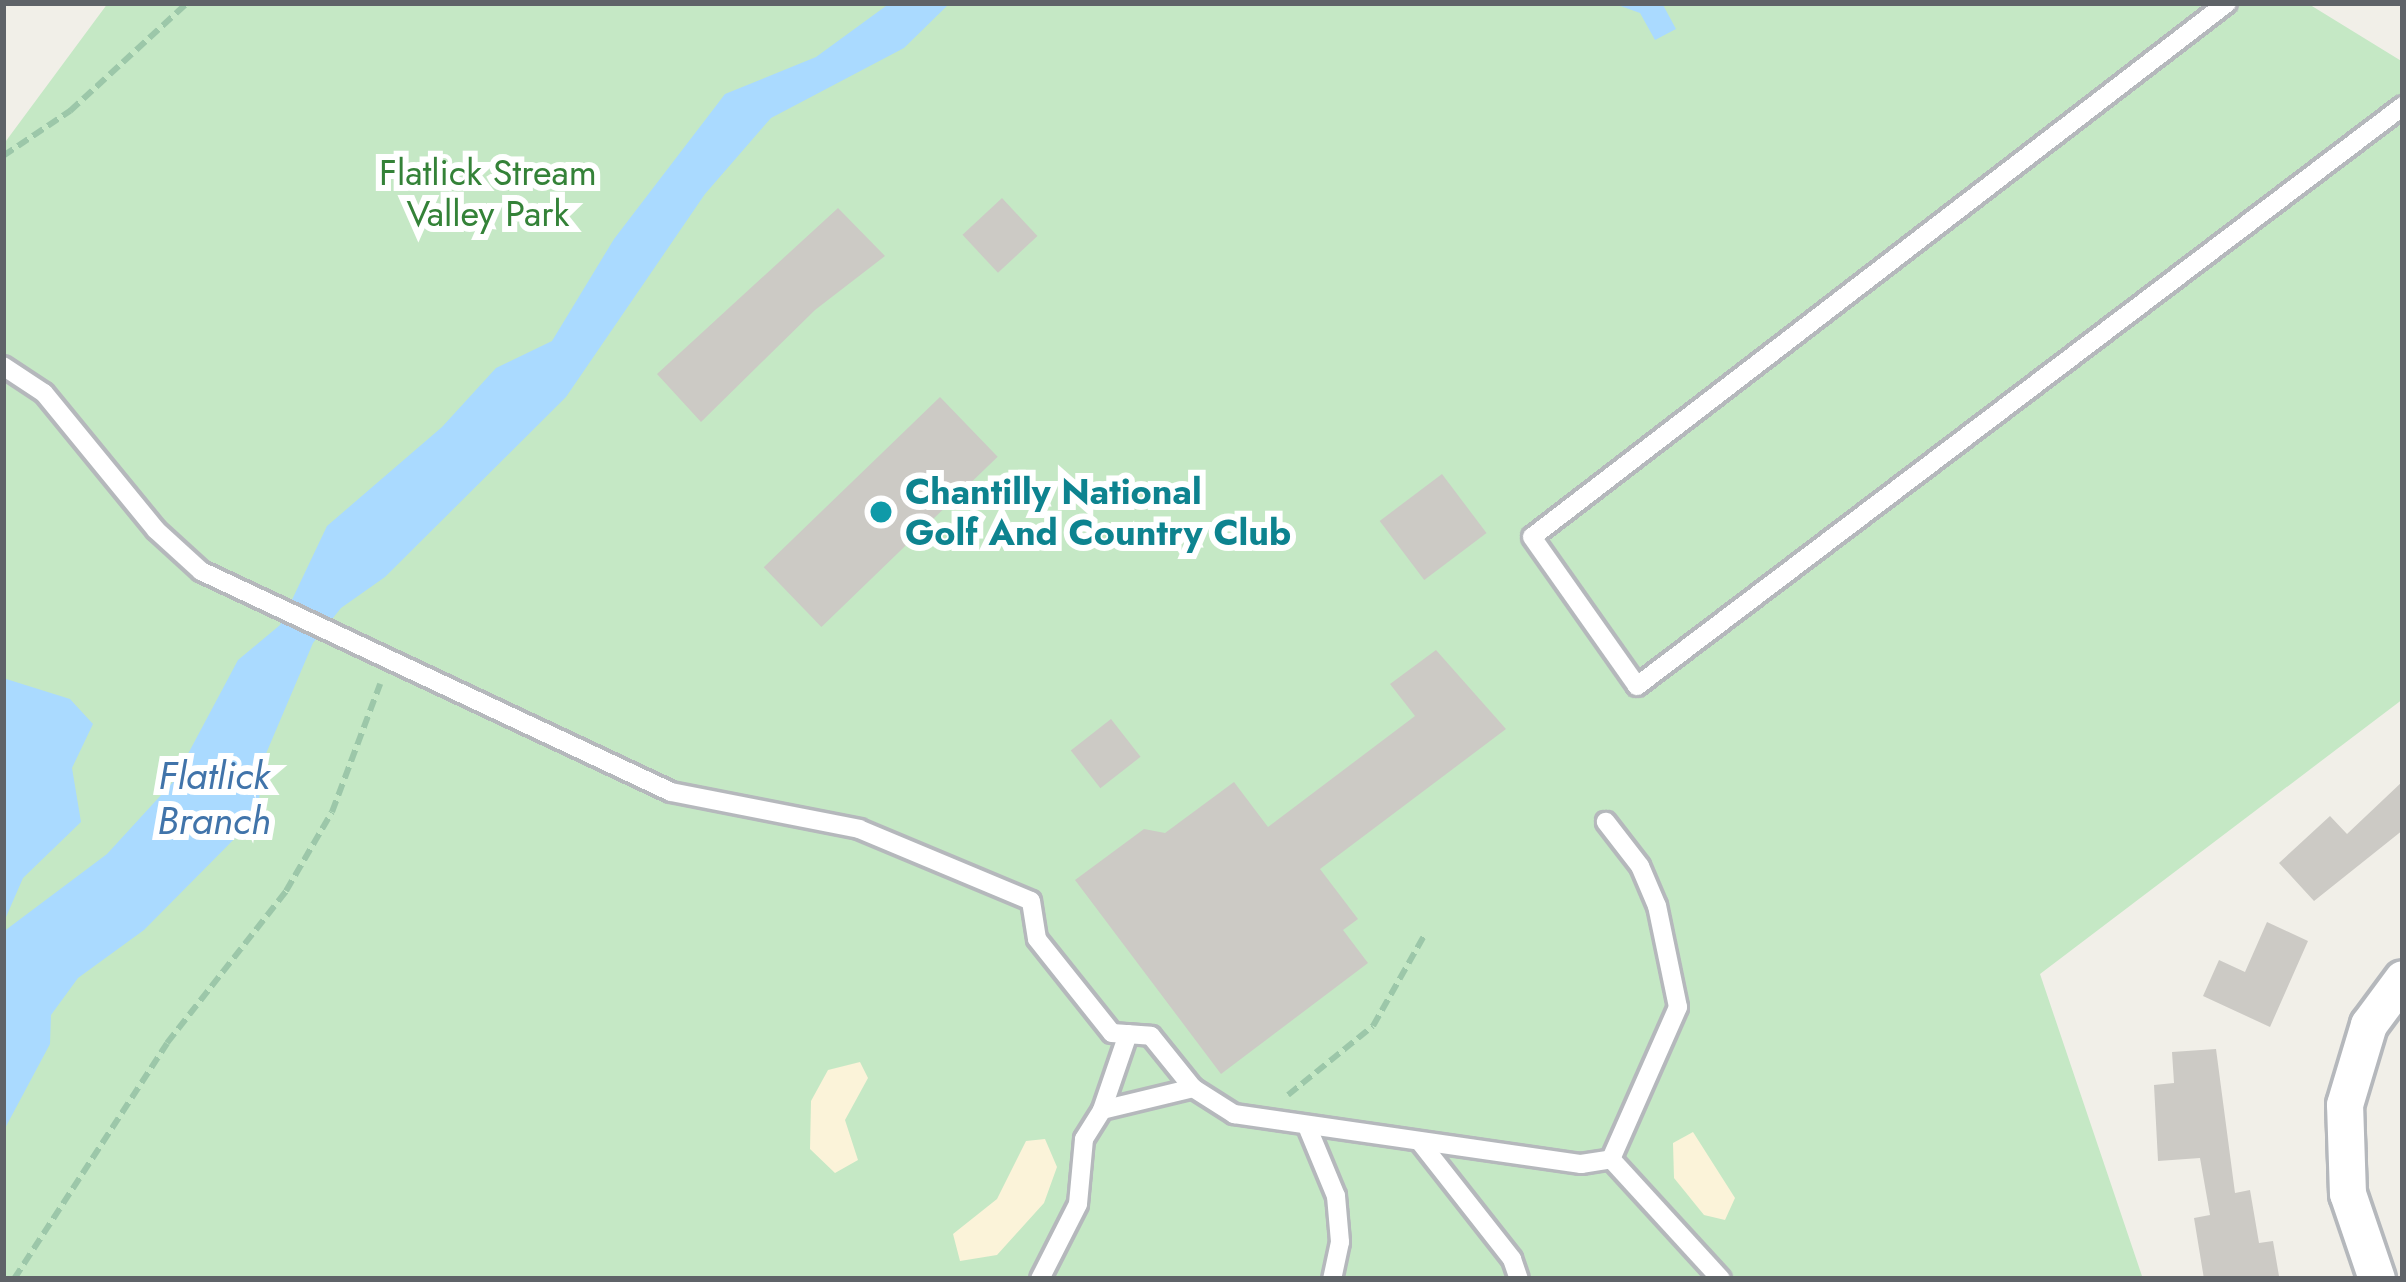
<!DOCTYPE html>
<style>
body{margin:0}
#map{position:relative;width:2406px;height:1282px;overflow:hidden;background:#f1efe8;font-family:Jost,sans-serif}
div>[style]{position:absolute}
.green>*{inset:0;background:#c5e8c5}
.sand>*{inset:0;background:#fbf3d9}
.water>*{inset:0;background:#aadaff}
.building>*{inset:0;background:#cccac5;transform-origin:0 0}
.path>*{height:6px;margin-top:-3px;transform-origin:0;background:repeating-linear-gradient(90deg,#9cc7a9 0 12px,transparent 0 18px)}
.roads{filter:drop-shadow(3px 0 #b5b8bc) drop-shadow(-3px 0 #b5b8bc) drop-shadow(0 3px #b5b8bc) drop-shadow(0 -3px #b5b8bc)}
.lane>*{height:18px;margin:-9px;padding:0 9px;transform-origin:9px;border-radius:9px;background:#fff}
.street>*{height:36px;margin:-18px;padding:0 18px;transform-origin:18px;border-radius:18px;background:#fff}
.dots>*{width:33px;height:33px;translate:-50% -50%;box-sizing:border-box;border:6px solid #fff;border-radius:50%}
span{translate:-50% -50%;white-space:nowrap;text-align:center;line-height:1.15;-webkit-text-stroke:12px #fff;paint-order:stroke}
.park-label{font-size:36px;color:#348238}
.culture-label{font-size:36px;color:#0d838f;font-weight:700}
.left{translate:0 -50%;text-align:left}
.water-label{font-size:39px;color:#4174aa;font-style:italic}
.frame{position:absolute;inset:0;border:6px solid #5f6368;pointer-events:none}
</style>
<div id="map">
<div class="green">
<i style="clip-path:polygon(108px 3px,2307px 3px,2403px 62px,2403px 699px,2040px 974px,2143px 1279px,3px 1279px,3px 145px)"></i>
</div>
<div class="sand">
<i style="clip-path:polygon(860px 1062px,868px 1078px,845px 1120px,858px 1160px,835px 1173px,810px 1149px,811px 1101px,828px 1070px)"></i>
<i style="clip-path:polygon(1693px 1132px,1735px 1198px,1725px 1220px,1704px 1215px,1674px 1178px,1673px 1143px)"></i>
<i style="clip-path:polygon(1045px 1139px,1057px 1167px,1044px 1203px,997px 1255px,960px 1261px,953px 1234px,997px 1199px,1026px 1141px)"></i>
</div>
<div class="water">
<i style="clip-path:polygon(890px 3px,950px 3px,904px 48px,771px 118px,705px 194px,566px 397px,385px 577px,341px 608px,313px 643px,262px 763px,258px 815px,144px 930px,78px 978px,51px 1015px,50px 1044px,3px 1132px,3px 932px,107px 854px,173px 782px,238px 660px,280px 625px,327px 526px,442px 427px,496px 368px,552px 341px,614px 239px,725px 94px,816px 57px)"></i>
<i style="clip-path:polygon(1612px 3px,1662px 3px,1676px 29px,1655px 40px,1640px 13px)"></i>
<i style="clip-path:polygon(3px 678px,70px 699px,93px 724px,72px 768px,81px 822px,23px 878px,3px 924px)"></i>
</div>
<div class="building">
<i style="left:1002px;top:198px;width:52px;height:54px;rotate:47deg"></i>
<i style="clip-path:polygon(838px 208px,885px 256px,815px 310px,701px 422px,657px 374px)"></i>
<i style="left:940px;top:397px;width:83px;height:245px;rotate:46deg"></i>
<i style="left:1442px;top:474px;width:74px;height:78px;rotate:53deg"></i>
<i style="clip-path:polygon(1436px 650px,1506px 729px,1320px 869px,1358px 919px,1343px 930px,1368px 963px,1221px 1074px,1075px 880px,1144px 829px,1165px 833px,1234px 782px,1268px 827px,1415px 716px,1390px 684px)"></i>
<i style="left:1111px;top:719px;width:48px;height:51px;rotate:52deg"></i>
<i style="clip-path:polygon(2403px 781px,2403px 830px,2314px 901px,2279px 863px,2330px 816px,2347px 834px)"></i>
<i style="clip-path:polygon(2267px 922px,2308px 941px,2270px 1027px,2203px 996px,2219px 960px,2245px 972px)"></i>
<i style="clip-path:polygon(2216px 1049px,2235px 1193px,2250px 1190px,2259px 1243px,2273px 1241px,2279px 1276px,2204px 1279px,2194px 1218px,2210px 1215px,2200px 1158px,2158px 1161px,2154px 1085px,2174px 1083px,2172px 1052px)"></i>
</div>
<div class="path">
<i style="left:3px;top:156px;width:81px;rotate:-33.9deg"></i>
<i style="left:70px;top:111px;width:159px;rotate:-42.7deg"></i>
<i style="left:1288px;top:1095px;width:109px;rotate:-39.1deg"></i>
<i style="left:1373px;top:1026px;width:103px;rotate:-60.5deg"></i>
<i style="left:14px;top:1279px;width:281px;rotate:-57deg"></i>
<i style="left:167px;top:1043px;width:193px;rotate:-51.9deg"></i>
<i style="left:286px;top:891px;width:91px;rotate:-59.8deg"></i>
<i style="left:332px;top:812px;width:137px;rotate:-69.4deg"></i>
</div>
<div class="roads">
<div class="lane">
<i style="left:2227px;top:3px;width:876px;rotate:142.46deg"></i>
<i style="left:1532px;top:537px;width:182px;rotate:54.8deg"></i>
<i style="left:1637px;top:686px;width:961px;rotate:-37.13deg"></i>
<i style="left:3px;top:366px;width:49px;rotate:33.4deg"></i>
<i style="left:44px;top:393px;width:177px;rotate:50.7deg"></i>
<i style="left:156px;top:530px;width:61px;rotate:42.3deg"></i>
<i style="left:201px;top:571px;width:519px;rotate:25.18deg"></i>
<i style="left:671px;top:792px;width:192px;rotate:11.1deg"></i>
<i style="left:859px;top:829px;width:186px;rotate:22.7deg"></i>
<i style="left:1031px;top:901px;width:38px;rotate:81deg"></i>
<i style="left:1037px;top:939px;width:120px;rotate:51.4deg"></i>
<i style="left:1112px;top:1033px;width:39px;rotate:4deg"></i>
<i style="left:1151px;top:1036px;width:67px;rotate:51.1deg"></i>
<i style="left:1193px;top:1088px;width:49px;rotate:32.4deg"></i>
<i style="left:1234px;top:1114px;width:351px;rotate:8.2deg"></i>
<i style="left:1581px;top:1164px;width:30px;rotate:-9deg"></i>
<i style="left:1611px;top:1159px;width:166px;rotate:-66.2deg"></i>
<i style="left:1678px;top:1007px;width:103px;rotate:-101.7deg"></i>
<i style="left:1657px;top:906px;width:43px;rotate:-113deg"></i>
<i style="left:1640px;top:866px;width:56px;rotate:-127.7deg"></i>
<i style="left:1128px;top:1034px;width:80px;rotate:108.9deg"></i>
<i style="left:1102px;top:1110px;width:94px;rotate:-13.6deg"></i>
<i style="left:1307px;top:1126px;width:76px;rotate:67.5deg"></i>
<i style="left:1336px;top:1196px;width:46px;rotate:85deg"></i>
<i style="left:1340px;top:1242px;width:38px;rotate:102deg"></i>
<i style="left:1420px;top:1142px;width:149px;rotate:51.8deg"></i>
<i style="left:1512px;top:1259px;width:21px;rotate:71deg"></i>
<i style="left:1611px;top:1159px;width:163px;rotate:47.5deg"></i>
<i style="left:1040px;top:1279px;width:84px;rotate:-63.1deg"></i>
<i style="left:1078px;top:1204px;width:65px;rotate:-84.7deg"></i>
<i style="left:1084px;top:1139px;width:34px;rotate:-58deg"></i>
</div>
<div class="street">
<i style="left:2377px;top:1279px;width:90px;rotate:-108.8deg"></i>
<i style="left:2348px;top:1194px;width:89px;rotate:-91.9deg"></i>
<i style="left:2345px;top:1105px;width:84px;rotate:-73.3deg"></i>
<i style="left:2369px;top:1025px;width:57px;rotate:-53.5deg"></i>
</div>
</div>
<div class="dots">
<i style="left:881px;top:512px;background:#0f9aa8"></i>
</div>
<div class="park-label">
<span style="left:488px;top:193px">Flatlick Stream<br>Valley Park</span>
</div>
<div class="culture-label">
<span class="left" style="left:905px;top:512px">Chantilly National<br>Golf And Country Club</span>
</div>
<div class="water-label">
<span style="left:214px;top:799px">Flatlick<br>Branch</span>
</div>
<div class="frame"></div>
</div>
